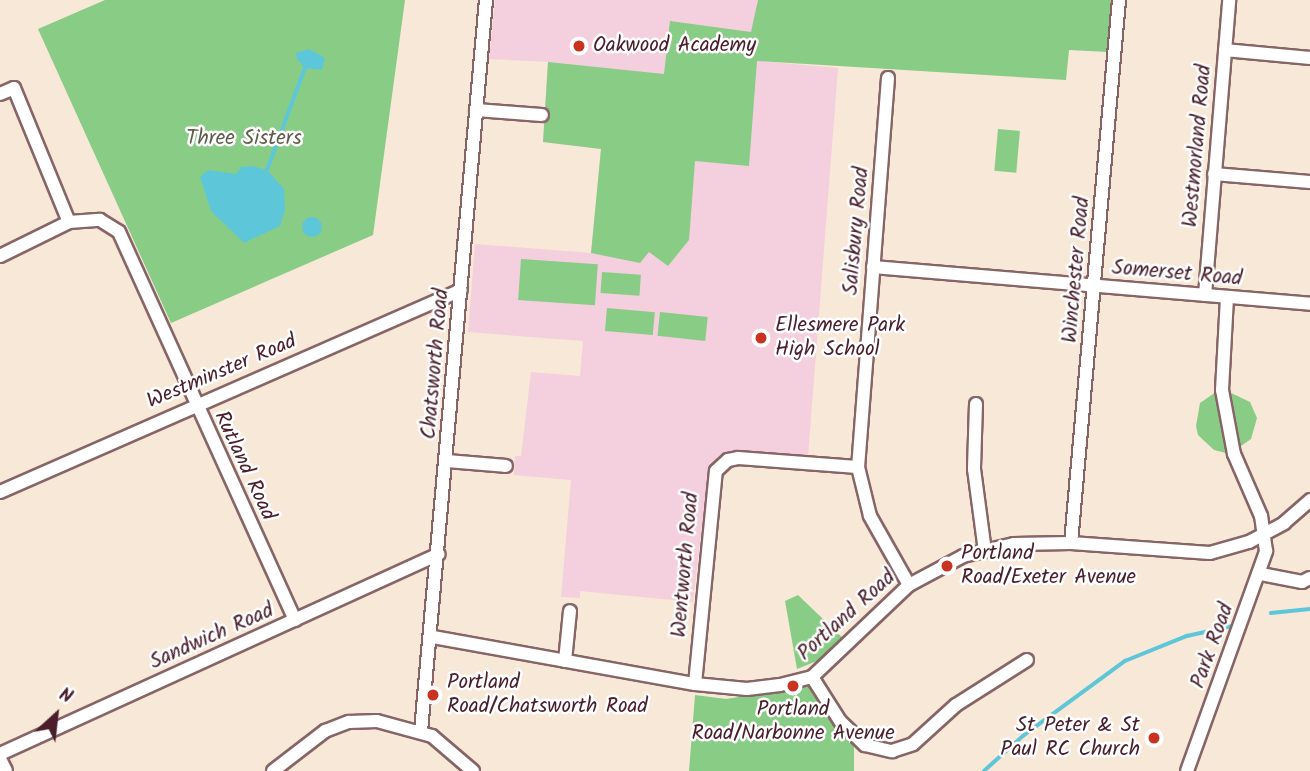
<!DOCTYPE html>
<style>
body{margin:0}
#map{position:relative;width:1310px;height:771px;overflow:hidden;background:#f8e8d7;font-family:Kalam,sans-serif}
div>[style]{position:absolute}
.built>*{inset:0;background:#f4cfdd}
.green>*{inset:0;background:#88cc86;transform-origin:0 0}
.water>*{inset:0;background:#5dc7d9}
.round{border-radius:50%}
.stream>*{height:3.5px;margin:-1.75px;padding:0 1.75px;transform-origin:1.75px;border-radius:1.75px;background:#5dc7d9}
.roads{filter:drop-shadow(2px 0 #876567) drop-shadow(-2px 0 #876567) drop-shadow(0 2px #876567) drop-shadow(0 -2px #876567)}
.minor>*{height:12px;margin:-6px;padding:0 6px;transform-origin:6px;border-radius:6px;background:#fff}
.dots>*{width:19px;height:19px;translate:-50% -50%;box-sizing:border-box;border:4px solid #fff;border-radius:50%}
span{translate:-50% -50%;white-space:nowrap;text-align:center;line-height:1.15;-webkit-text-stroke:5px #fff;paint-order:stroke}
.poi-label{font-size:21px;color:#4a1f2b}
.left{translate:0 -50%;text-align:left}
.right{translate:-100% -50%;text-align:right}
.park-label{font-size:21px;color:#605c4b}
.street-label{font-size:21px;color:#4a1f2b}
.north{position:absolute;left:21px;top:680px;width:70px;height:70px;-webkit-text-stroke:5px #fff;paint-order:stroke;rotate:27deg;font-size:19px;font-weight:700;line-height:28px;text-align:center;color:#4a1f2b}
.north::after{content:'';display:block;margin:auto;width:24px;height:32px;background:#4a1f2b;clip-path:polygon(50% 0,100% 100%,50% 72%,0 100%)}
</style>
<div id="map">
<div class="built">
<i style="clip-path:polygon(495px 0,758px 0,749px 60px,838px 68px,808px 457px,736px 451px,721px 454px,709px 465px,693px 602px,580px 591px,580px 598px,561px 597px,571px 480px,514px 475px,515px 456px,521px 456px,531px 372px,580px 376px,583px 341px,468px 332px,475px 244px,591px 253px,601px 149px,543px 142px,548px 62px,489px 59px)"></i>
</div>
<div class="green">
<i style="clip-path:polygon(105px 0,405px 0,373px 235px,171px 323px,38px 29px)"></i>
<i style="clip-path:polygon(758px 0,1111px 0,1108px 52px,1069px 50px,1066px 80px,757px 61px,749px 166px,695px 161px,689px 240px,668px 266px,649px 252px,640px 263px,591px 253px,601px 149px,543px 142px,548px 62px,664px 74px,670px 21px,751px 32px)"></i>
<i style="left:998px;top:129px;width:22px;height:42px;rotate:5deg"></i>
<i style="left:521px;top:259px;width:77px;height:41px;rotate:4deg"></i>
<i style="left:602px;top:272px;width:39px;height:21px;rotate:4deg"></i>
<i style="left:607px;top:308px;width:48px;height:23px;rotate:5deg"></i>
<i style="left:660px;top:312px;width:48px;height:24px;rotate:6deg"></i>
<i style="clip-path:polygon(1227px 391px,1250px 402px,1257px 418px,1251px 439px,1238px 448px)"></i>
<i style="clip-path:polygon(1216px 392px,1220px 416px,1226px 453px,1214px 450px,1198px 435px,1196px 426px,1200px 403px)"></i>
<i style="clip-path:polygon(798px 595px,848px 643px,827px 657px,797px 669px,785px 601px)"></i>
<i style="clip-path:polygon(808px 686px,854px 741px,854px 771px,689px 771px,695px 695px,726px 699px)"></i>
</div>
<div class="water">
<i style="clip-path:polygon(309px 49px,325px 58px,322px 70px,305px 68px,297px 59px,296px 53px)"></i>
<i style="clip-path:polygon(252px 166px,267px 170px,284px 189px,285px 210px,280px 226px,244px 243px,211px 211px,200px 177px,208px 170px,236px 174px,241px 167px)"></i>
<i class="round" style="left:302px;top:217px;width:20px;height:20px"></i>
</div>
<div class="stream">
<i style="left:267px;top:170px;width:109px;rotate:-69.6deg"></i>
<i style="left:1271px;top:613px;width:39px;rotate:-6deg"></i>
<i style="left:984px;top:771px;width:52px;rotate:-41.9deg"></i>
<i style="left:1023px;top:736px;width:127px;rotate:-36.3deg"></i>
<i style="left:1125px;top:661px;width:67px;rotate:-22deg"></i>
<i style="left:1187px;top:636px;width:46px;rotate:-12.5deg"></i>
</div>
<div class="roads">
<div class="minor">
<i style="left:1225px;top:50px;width:85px;rotate:5.4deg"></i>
<i style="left:888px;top:78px;width:390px;rotate:94.4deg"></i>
<i style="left:858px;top:467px;width:50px;rotate:76.2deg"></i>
<i style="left:870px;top:516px;width:79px;rotate:60.5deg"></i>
<i style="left:0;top:94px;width:15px;rotate:-23deg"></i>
<i style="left:14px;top:88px;width:145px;rotate:67.7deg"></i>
<i style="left:476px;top:110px;width:66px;rotate:4.3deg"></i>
<i style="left:1214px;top:174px;width:96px;rotate:4.8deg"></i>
<i style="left:0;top:256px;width:77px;rotate:-26.2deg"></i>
<i style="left:69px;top:222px;width:31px;rotate:-4deg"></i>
<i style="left:100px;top:220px;width:22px;rotate:32deg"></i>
<i style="left:119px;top:232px;width:426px;rotate:65.6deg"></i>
<i style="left:873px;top:267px;width:439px;rotate:4.8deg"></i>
<i style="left:1205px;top:295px;width:296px;rotate:-85.3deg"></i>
<i style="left:976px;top:404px;width:65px;rotate:91.8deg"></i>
<i style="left:974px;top:469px;width:83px;rotate:82.4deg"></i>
<i style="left:447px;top:461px;width:59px;rotate:4.8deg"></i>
<i style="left:0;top:492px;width:503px;rotate:-23.66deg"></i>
<i style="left:1071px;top:543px;width:545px;rotate:-84.95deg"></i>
<i style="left:1261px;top:574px;width:42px;rotate:11deg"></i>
<i style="left:1302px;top:582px;width:9px;rotate:-27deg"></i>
<i style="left:433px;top:637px;width:266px;rotate:10.2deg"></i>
<i style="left:695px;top:684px;width:52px;rotate:5.5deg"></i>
<i style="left:747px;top:689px;width:33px;rotate:-7deg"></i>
<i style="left:780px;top:685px;width:33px;rotate:-14deg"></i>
<i style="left:812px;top:677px;width:134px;rotate:-43.5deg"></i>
<i style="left:909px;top:585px;width:61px;rotate:-28.2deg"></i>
<i style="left:963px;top:556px;width:52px;rotate:-13.2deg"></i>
<i style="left:1014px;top:544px;width:57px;rotate:-1deg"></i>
<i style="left:1071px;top:543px;width:139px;rotate:4.1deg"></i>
<i style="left:1210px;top:553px;width:41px;rotate:-15.8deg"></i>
<i style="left:1249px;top:542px;width:40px;rotate:-28deg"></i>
<i style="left:1284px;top:523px;width:35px;rotate:-41deg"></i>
<i style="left:565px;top:661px;width:50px;rotate:-84.3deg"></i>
<i style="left:812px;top:677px;width:52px;rotate:57.5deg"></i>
<i style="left:840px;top:721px;width:35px;rotate:44deg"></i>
<i style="left:865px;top:745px;width:28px;rotate:13deg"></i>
<i style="left:892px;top:751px;width:22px;rotate:-18deg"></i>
<i style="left:913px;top:744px;width:58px;rotate:-42.2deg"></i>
<i style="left:956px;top:705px;width:84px;rotate:-32.4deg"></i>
<i style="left:695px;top:684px;width:214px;rotate:-84.4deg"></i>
<i style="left:716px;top:471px;width:16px;rotate:-43deg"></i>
<i style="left:728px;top:460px;width:10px;rotate:-11deg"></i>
<i style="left:738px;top:458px;width:120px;rotate:4.3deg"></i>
<i style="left:421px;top:731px;width:734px;rotate:-84.92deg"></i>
<i style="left:0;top:754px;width:482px;rotate:-24.5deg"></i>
<i style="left:0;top:759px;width:13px;rotate:63deg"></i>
<i style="left:273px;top:771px;width:66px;rotate:-37.6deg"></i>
<i style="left:325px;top:731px;width:26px;rotate:-21deg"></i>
<i style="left:349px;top:722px;width:28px;rotate:-2deg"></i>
<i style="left:377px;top:721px;width:57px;rotate:15.3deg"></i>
<i style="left:432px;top:736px;width:54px;rotate:40.5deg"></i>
<i style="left:1187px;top:771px;width:234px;rotate:-70.2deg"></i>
<i style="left:1266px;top:551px;width:35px;rotate:-98deg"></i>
<i style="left:1261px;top:516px;width:68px;rotate:-113.5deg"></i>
<i style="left:1234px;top:454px;width:65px;rotate:-100.6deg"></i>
<i style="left:1222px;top:390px;width:93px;rotate:-86.9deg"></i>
</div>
</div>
<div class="dots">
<i style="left:579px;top:46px;background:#c8321e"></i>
<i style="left:761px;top:338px;background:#c8321e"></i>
<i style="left:947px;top:566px;background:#c8321e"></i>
<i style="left:793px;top:686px;background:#c8321e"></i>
<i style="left:433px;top:695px;background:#c8321e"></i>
<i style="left:1154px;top:738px;background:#c8321e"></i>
</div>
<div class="poi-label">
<span class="left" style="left:593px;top:46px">Oakwood Academy</span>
<span class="left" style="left:775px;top:338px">Ellesmere Park<br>High School</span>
<span class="left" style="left:961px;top:566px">Portland<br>Road/Exeter Avenue</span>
<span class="left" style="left:447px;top:695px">Portland<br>Road/Chatsworth Road</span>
<span style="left:793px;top:722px">Portland<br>Road/Narbonne Avenue</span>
<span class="right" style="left:1140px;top:738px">St Peter &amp; St<br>Paul RC Church</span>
</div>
<div class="park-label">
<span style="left:244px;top:139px">Three Sisters</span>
</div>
<div class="street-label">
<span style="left:1198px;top:146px;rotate:-85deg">Westmorland Road</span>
<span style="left:857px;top:231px;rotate:-85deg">Salisbury Road</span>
<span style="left:1077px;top:270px;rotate:-85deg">Winchester Road</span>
<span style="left:1177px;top:274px;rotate:5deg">Somerset Road</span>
<span style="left:436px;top:364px;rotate:-85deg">Chatsworth Road</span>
<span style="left:222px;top:372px;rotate:-23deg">Westminster Road</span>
<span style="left:244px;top:466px;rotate:65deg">Rutland Road</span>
<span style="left:686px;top:565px;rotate:-85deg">Wentworth Road</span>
<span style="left:847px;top:616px;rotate:-42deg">Portland Road</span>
<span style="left:212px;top:637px;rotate:-24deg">Sandwich Road</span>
<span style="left:1213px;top:646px;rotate:-70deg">Park Road</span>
</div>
<div class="north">N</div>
</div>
